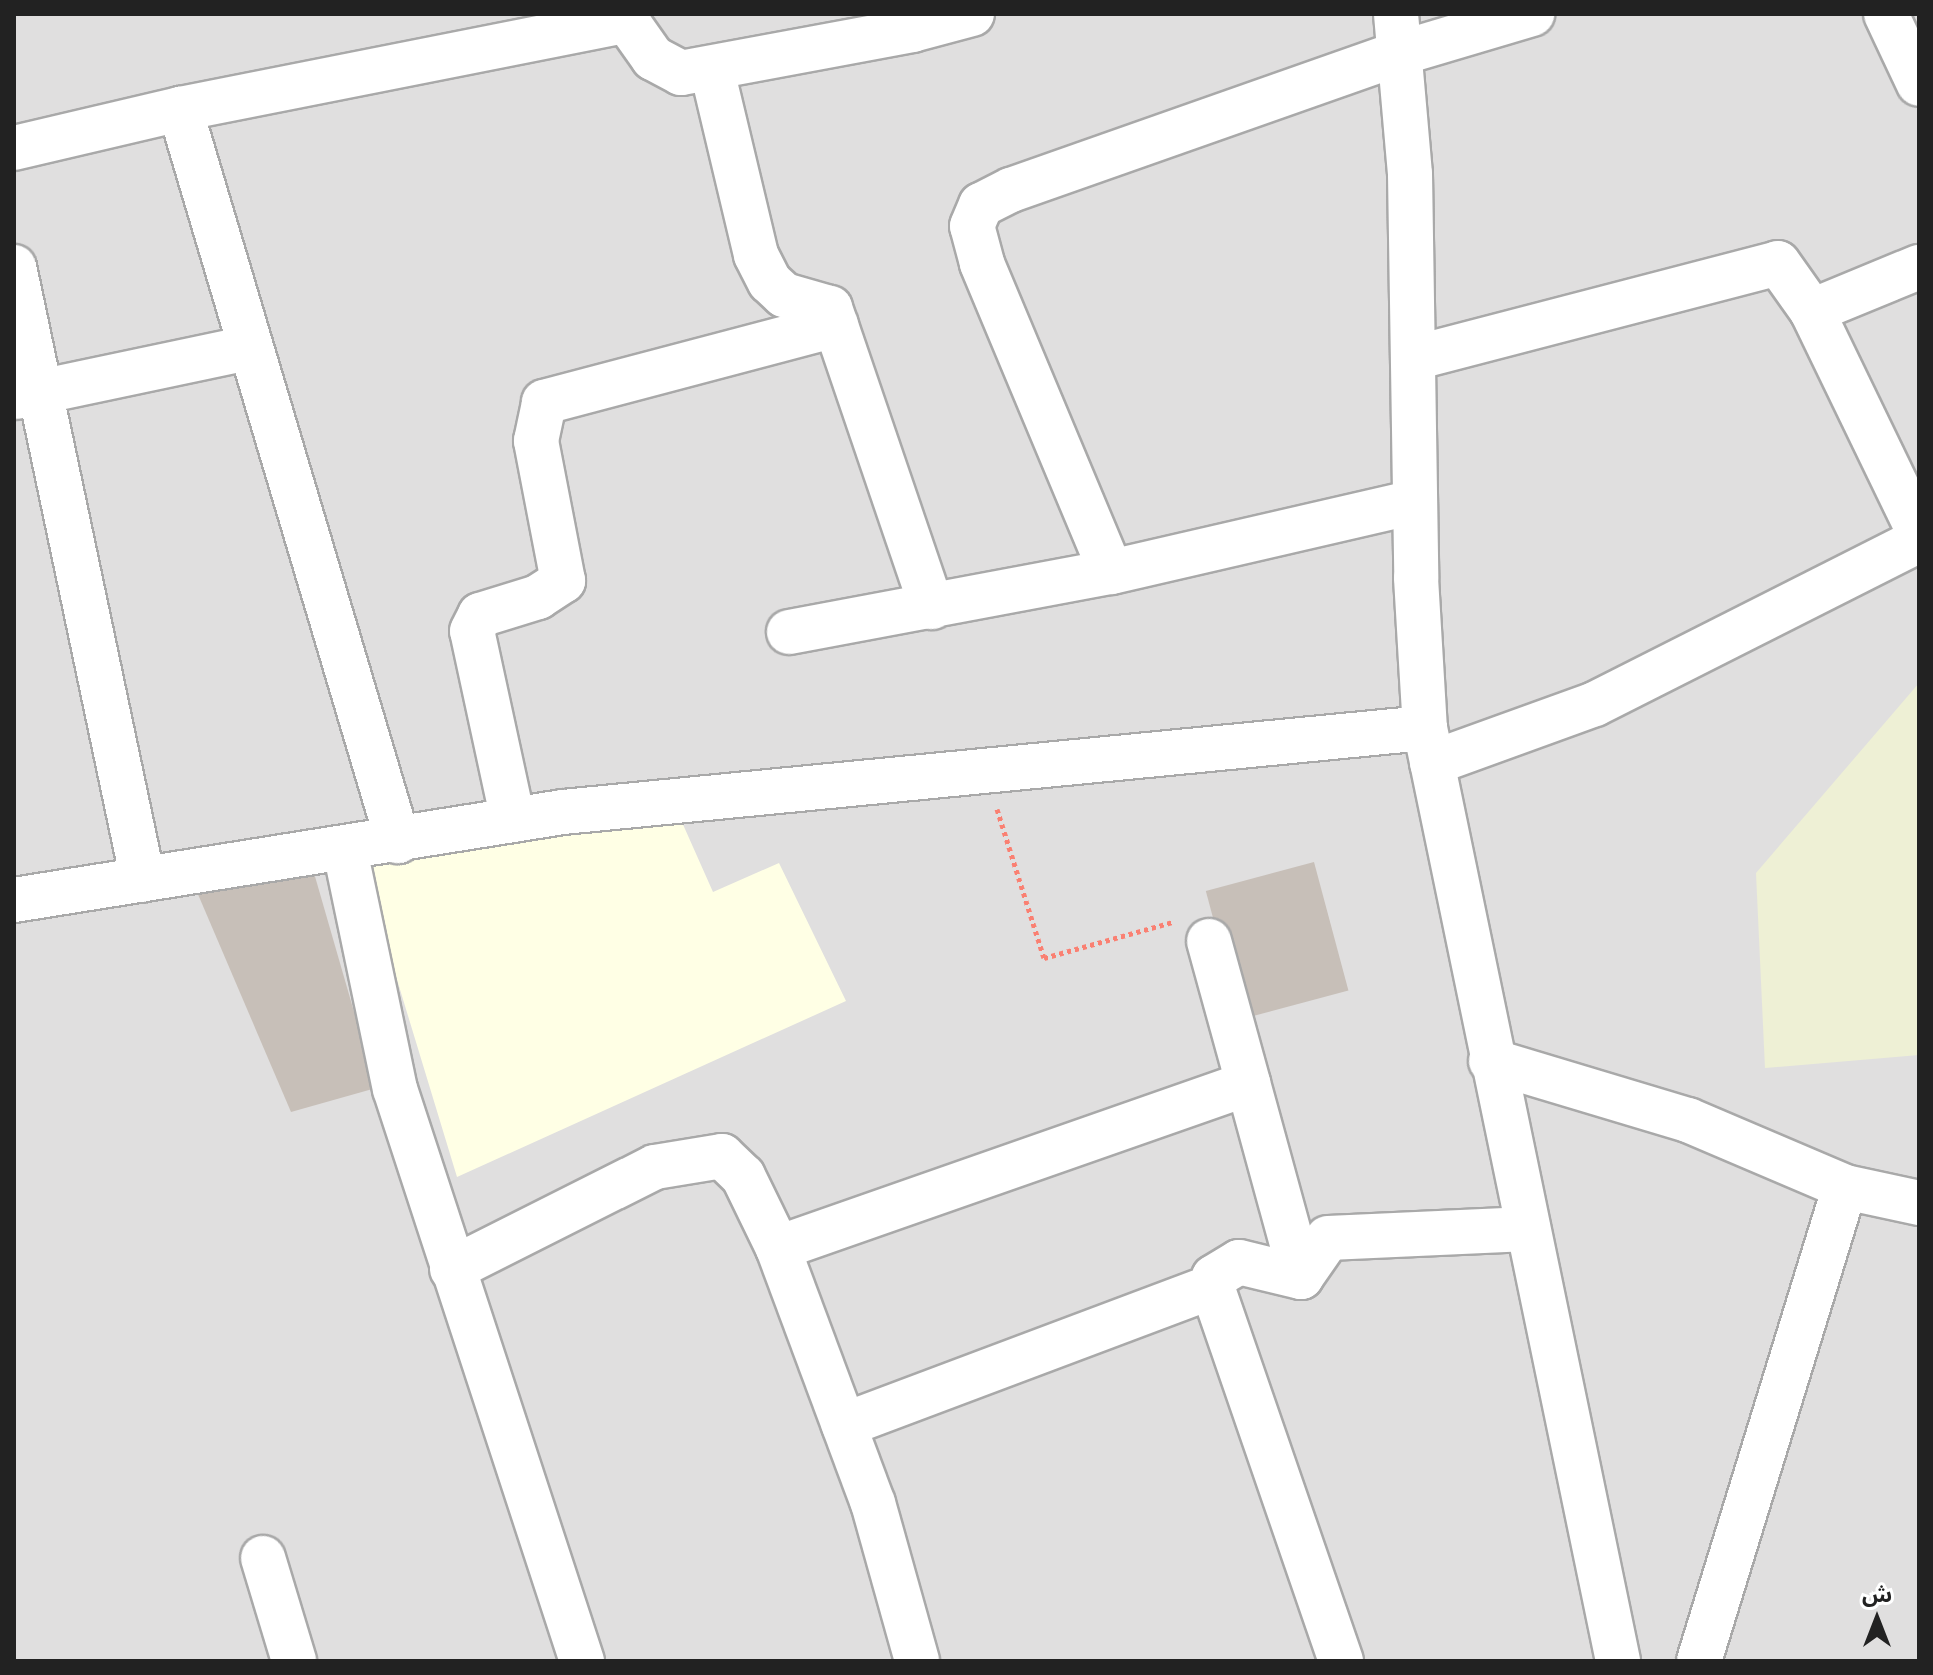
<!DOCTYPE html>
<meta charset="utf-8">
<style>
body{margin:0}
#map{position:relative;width:1933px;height:1675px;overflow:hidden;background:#f2efe9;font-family:"Fira Sans Condensed","Noto Sans Arabic",sans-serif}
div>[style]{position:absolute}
.residential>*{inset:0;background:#e0dfdf;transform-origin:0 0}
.education>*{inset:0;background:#ffffe5}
.farmland>*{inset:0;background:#eef0d5}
.building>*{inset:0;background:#c7bfb8;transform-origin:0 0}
.path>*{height:5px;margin-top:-2.5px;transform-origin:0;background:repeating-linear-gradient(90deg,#fa8072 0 4px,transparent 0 8px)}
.roads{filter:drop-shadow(2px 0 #a9a9a9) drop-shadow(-2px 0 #a9a9a9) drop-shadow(0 2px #a9a9a9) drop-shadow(0 -2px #a9a9a9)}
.minor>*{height:44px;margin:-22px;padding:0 22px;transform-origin:22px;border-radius:22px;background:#fff}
span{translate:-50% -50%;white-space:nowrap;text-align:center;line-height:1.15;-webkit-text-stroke:8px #fff;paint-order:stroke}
.frame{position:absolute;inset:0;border:16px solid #222;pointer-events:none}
.north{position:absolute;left:1837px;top:1579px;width:80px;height:80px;-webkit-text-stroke:6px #fff;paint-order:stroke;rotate:0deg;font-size:22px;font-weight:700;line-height:32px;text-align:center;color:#222}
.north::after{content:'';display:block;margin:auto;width:28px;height:36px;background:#222;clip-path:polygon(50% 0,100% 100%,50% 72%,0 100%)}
</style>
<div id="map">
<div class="residential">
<i style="left:14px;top:14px;width:1905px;height:1647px"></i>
</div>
<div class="education">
<i style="clip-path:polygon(665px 784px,713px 892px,779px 863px,846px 1001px,457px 1177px,357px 848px)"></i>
</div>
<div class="farmland">
<i style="clip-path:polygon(1919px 683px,1919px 1055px,1765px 1068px,1756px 873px)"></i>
</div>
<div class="building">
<i style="left:1314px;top:862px;width:133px;height:112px;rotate:75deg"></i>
<i style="clip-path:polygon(312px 866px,376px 1088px,291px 1112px,194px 885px)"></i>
</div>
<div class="path">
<i style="left:997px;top:809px;width:156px;rotate:72.5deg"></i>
<i style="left:1044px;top:958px;width:134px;rotate:-15.6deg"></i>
</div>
<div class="roads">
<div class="minor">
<i style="left:622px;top:14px;width:54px;rotate:54.8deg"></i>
<i style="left:653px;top:58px;width:32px;rotate:28deg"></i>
<i style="left:681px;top:73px;width:235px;rotate:-10.5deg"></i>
<i style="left:912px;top:30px;width:62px;rotate:-14.9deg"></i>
<i style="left:1396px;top:14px;width:161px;rotate:85deg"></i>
<i style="left:1410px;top:174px;width:404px;rotate:89.1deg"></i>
<i style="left:1416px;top:578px;width:150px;rotate:86.6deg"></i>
<i style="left:1425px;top:728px;width:953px;rotate:78.31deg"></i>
<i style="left:1886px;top:14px;width:77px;rotate:64.8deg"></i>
<i style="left:712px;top:70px;width:190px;rotate:76.6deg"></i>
<i style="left:756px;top:255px;width:30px;rotate:63deg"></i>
<i style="left:770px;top:282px;width:19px;rotate:43deg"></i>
<i style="left:784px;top:295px;width:48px;rotate:15.8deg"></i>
<i style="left:830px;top:308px;width:316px;rotate:71.2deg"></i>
<i style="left:180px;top:109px;width:452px;rotate:-11.2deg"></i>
<i style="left:14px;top:148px;width:171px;rotate:-13.2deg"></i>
<i style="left:180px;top:109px;width:764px;rotate:73.42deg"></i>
<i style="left:14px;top:267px;width:626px;rotate:78.12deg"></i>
<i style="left:1812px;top:311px;width:116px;rotate:-22.4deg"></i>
<i style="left:1414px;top:358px;width:376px;rotate:-14.6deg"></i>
<i style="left:1778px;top:263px;width:59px;rotate:54.7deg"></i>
<i style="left:1812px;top:311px;width:246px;rotate:64.2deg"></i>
<i style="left:16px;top:397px;width:237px;rotate:-11.9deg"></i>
<i style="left:1111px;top:572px;width:335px;rotate:-112.7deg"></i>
<i style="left:982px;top:263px;width:38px;rotate:-105deg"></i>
<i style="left:972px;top:226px;width:23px;rotate:-67deg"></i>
<i style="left:981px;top:205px;width:34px;rotate:-27deg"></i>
<i style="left:1011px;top:190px;width:413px;rotate:-19.4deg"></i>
<i style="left:1401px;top:53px;width:137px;rotate:-16.6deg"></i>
<i style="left:789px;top:632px;width:328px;rotate:-10.6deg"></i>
<i style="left:1111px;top:572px;width:311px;rotate:-13deg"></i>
<i style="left:1432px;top:763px;width:173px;rotate:-19.9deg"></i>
<i style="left:1595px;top:704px;width:363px;rotate:-26.8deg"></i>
<i style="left:513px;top:820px;width:193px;rotate:-102.2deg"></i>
<i style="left:472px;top:631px;width:18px;rotate:-63deg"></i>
<i style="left:480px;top:615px;width:61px;rotate:-17.2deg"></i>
<i style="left:538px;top:597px;width:30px;rotate:-33deg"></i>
<i style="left:563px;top:581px;width:143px;rotate:-100.9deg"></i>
<i style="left:536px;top:441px;width:40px;rotate:-78deg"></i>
<i style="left:544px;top:402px;width:302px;rotate:-14.8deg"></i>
<i style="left:345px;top:850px;width:244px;rotate:78.2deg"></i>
<i style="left:395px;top:1089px;width:602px;rotate:71.9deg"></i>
<i style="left:14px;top:900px;width:556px;rotate:-9.11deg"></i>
<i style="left:563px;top:812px;width:866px;rotate:-5.57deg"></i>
<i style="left:1209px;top:941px;width:147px;rotate:74.6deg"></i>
<i style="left:1491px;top:1061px;width:206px;rotate:16.7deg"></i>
<i style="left:1688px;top:1120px;width:171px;rotate:23.1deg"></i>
<i style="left:1845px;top:1187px;width:76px;rotate:12.2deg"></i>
<i style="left:778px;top:1248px;width:498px;rotate:-19.3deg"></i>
<i style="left:1248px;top:1083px;width:201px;rotate:74.7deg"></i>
<i style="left:452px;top:1269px;width:227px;rotate:-26.7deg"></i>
<i style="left:655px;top:1167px;width:68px;rotate:-9.3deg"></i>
<i style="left:722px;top:1156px;width:29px;rotate:44deg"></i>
<i style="left:743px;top:1176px;width:80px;rotate:64.1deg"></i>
<i style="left:778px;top:1248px;width:272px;rotate:69.6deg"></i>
<i style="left:873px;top:1503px;width:164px;rotate:74.4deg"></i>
<i style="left:844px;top:1425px;width:393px;rotate:-20.6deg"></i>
<i style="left:263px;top:1558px;width:108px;rotate:73.2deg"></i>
<i style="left:1341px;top:1661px;width:396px;rotate:-109deg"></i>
<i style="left:1212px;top:1287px;width:10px;rotate:-79deg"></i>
<i style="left:1214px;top:1277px;width:29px;rotate:-31deg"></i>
<i style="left:1239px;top:1262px;width:64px;rotate:13.6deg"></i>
<i style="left:1301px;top:1277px;width:47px;rotate:-55.3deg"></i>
<i style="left:1328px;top:1238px;width:200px;rotate:-2.6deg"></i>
<i style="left:1699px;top:1661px;width:496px;rotate:-72.9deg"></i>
</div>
</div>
<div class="frame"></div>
<div class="north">ش</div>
</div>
